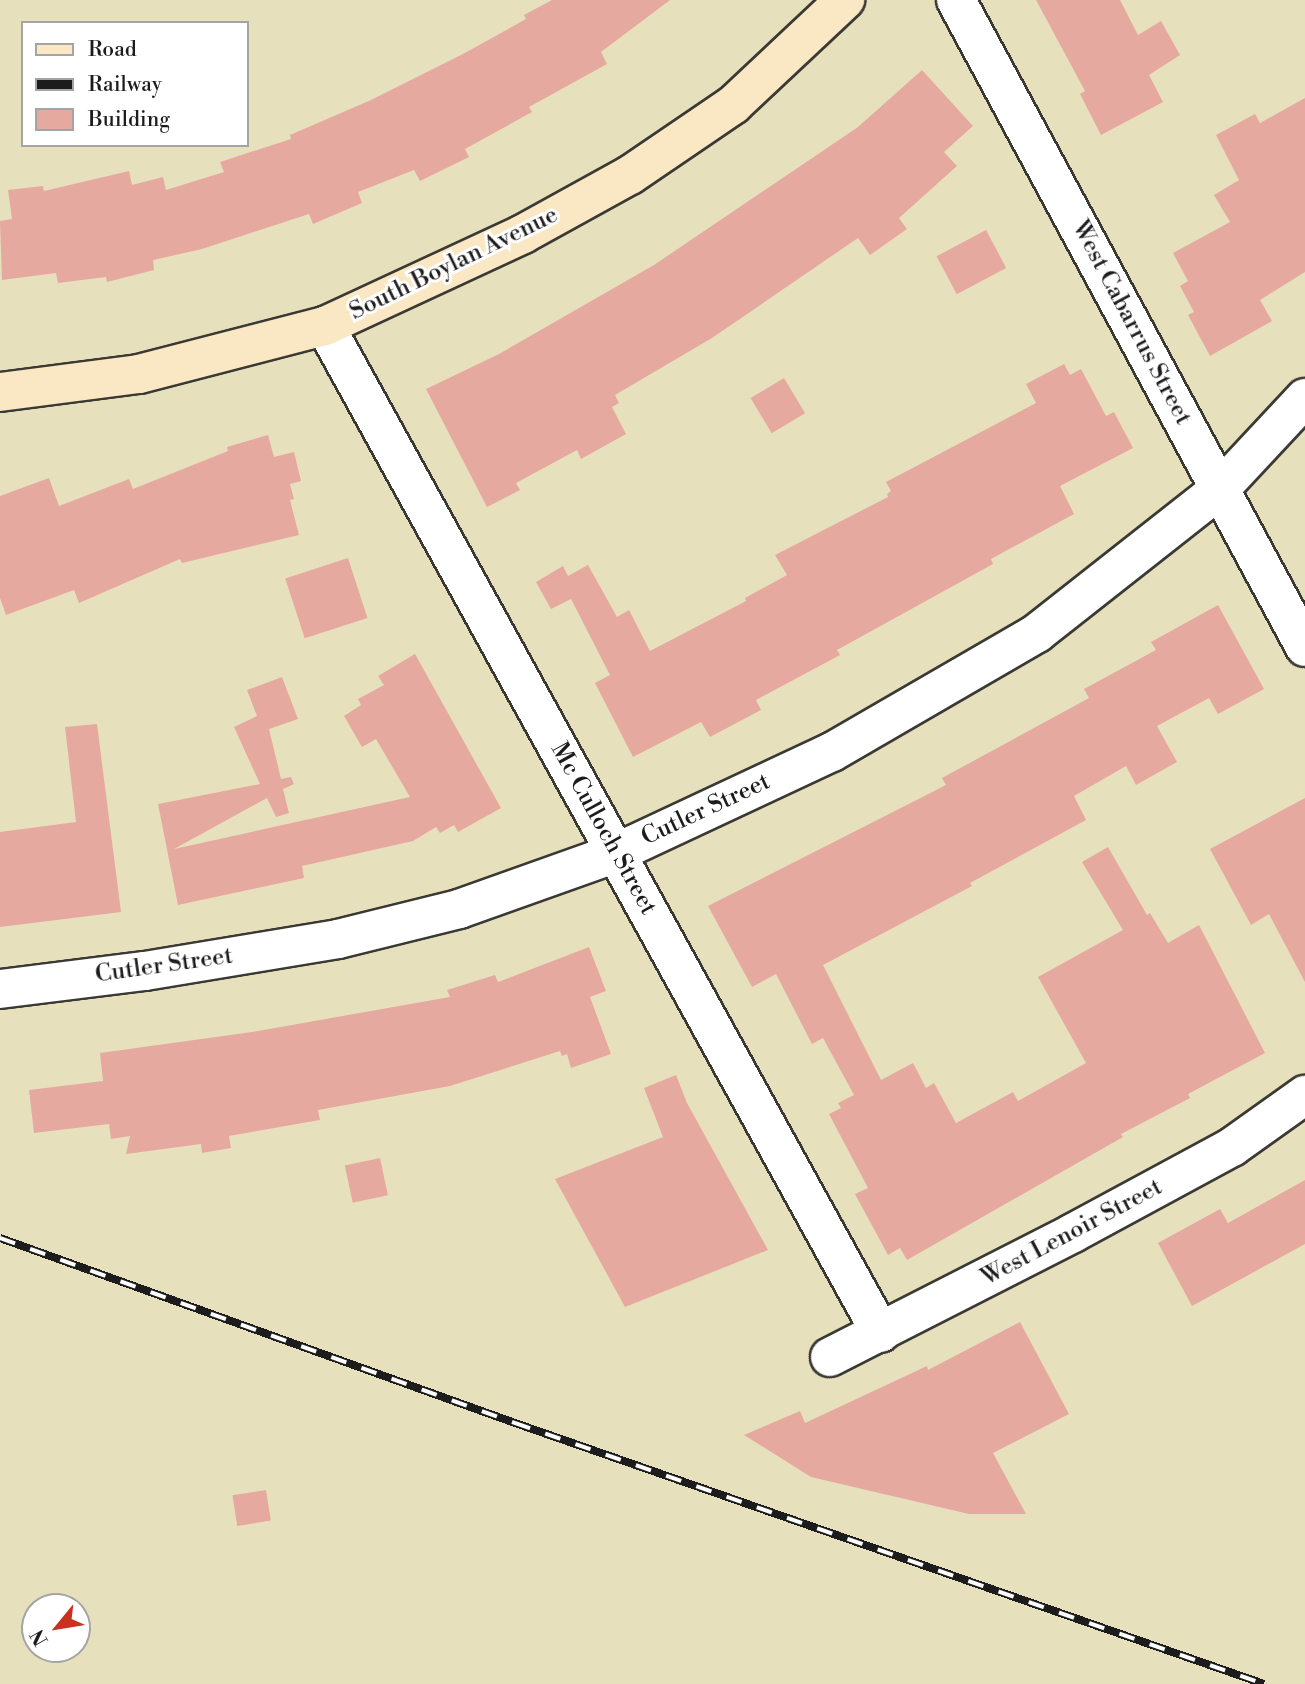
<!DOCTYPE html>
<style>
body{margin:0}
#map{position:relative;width:1305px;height:1684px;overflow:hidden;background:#e7e0bd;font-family:"Libre Bodoni",serif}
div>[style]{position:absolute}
.building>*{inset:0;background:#e6a9a0;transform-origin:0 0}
.roads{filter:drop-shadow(2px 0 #3a3934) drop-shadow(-2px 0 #3a3934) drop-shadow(0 2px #3a3934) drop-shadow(0 -2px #3a3934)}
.street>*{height:38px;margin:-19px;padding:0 19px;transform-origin:19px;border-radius:19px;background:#fff}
.secondary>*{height:38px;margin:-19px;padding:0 19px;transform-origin:19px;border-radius:19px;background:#fae7c3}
.rail>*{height:8px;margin-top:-4px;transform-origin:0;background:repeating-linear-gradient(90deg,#fff 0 16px,#1c1c1c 0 32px);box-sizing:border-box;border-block:2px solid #1c1c1c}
span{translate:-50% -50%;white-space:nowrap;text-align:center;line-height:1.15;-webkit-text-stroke:6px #fff;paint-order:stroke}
.street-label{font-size:24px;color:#1c1c1c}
.legend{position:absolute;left:21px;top:21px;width:228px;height:126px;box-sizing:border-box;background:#fff;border:2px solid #a4a4a4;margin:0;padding:9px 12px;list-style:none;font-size:21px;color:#1c1c1c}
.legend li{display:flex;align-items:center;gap:14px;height:35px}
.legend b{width:35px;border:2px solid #a4a4a4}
.north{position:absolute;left:21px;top:1593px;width:70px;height:70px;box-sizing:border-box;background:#fff;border:2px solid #a4a4a4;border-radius:50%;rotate:240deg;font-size:19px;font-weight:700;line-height:28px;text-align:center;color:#1c1c1c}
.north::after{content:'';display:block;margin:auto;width:24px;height:32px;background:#c8321e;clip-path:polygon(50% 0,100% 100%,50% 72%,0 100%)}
</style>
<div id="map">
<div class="building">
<i style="clip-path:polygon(552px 0,670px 0,601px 52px,607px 64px,529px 107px,532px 112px,465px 149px,469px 157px,420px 181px,414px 170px,358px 192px,362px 203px,313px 224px,309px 214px,202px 249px,153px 260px,154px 270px,107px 282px,106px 277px,58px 283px,56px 273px,2px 280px,0 221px,12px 219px,8px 190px,43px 186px,44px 191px,129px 171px,132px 185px,163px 177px,166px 190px,224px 172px,220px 162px,291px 139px,290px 135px,371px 100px,463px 54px,526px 19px,524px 15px)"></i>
<i style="clip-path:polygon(1036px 0,1120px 0,1138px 35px,1161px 21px,1180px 55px,1149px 75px,1163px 102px,1101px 135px,1080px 94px,1085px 91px)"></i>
<i style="clip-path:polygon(922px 70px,973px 126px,944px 152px,957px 166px,899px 218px,907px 229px,870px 255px,858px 238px,712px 338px,615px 395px,619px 403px,612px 407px,626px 434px,581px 459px,577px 450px,516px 483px,520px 490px,487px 507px,426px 389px,499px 354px,654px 265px,858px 127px)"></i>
<i style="clip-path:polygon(1305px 98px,1305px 272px,1260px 300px,1272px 321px,1210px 356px,1188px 315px,1194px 312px,1180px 286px,1188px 281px,1173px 253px,1230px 222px,1214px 195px,1239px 180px,1216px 135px,1255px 114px,1260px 123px)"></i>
<i style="left:986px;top:230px;width:43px;height:56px;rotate:62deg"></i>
<i style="clip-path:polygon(1064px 364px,1070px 375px,1081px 369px,1106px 416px,1114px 412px,1133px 448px,1060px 486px,1074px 514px,991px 559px,993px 564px,837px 650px,840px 655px,756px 700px,761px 710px,710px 737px,701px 722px,633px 757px,595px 683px,610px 675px,571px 599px,551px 609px,536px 582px,563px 566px,568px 576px,588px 565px,617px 617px,629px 610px,650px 651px,746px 601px,745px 598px,787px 575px,775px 555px,888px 497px,887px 494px,891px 491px,886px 482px,1036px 403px,1026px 384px)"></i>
<i style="left:784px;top:378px;width:41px;height:39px;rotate:59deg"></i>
<i style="clip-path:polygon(268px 435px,274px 457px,294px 452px,301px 481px,290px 484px,294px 499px,290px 500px,299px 535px,182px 563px,180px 559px,79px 603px,74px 590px,6px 615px,0 598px,0 496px,49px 478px,59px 506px,129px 479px,133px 489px,228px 451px,227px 447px)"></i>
<i style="left:348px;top:558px;width:63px;height:66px;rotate:72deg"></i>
<i style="clip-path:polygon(1218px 605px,1264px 689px,1218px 714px,1209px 698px,1157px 726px,1177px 762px,1136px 785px,1126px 766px,1074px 796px,1086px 820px,970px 883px,972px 886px,823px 965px,881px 1080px,913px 1063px,926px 1088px,934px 1083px,956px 1123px,1013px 1092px,1018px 1101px,1086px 1063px,1038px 977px,1123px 930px,1082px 862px,1108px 847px,1147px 915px,1150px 913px,1168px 943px,1199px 925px,1265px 1053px,1188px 1094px,1190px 1098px,1121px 1134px,1123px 1137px,907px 1260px,900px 1248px,888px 1255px,855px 1194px,868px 1188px,829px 1114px,841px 1108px,838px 1103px,854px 1095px,823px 1038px,812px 1044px,776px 974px,752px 987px,708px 906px,946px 785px,942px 778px,1089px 698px,1084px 689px,1156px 650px,1151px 642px)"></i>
<i style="clip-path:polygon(415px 654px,501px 808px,458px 832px,454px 825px,440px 833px,436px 827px,413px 841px,302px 866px,304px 878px,178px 905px,158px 804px,260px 784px,234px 727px,257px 716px,247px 690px,282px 677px,298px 719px,269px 729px,281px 779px,291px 777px,294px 784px,283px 789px,289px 813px,276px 817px,267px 798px,174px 849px,410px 797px,376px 739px,362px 747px,344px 716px,361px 705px,358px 699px,384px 685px,378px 676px)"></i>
<i style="clip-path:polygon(97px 724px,121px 912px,0 927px,0 832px,76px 822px,65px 727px)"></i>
<i style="clip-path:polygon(1305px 798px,1305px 982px,1269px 914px,1251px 925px,1210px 849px)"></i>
<i style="clip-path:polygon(589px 947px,606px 991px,590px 997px,611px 1054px,571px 1068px,567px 1054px,562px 1056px,560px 1051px,450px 1086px,318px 1110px,320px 1120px,229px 1136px,231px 1148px,202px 1153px,201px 1144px,126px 1154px,130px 1136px,111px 1139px,109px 1124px,34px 1133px,29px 1090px,103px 1081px,100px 1053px,252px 1032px,450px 997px,447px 990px,495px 975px,498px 982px)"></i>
<i style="clip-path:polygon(676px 1075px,687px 1103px,768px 1250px,625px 1307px,555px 1179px,663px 1137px,644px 1088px)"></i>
<i style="left:380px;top:1158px;width:38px;height:36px;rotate:78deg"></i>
<i style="clip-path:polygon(1305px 1180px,1305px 1244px,1192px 1306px,1158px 1243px,1220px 1209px,1228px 1223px)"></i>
<i style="clip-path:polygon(1020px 1322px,1069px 1414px,993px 1453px,1026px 1514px,969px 1514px,811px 1477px,744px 1435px,800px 1411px,805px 1423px,927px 1366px,928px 1370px)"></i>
<i style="left:266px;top:1490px;width:31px;height:34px;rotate:81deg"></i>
</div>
<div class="roads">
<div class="street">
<i style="left:956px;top:0;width:735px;rotate:61.66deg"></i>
<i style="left:325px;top:326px;width:1150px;rotate:61.1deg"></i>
<i style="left:0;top:989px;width:146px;rotate:-7.1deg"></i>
<i style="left:145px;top:971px;width:196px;rotate:-9.4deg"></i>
<i style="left:338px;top:939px;width:125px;rotate:-13.9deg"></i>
<i style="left:459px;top:909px;width:167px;rotate:-19.6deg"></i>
<i style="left:616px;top:853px;width:238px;rotate:-25.1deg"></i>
<i style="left:832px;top:752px;width:237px;rotate:-30.1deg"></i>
<i style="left:1037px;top:633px;width:234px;rotate:-38.2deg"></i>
<i style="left:1221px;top:488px;width:123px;rotate:-47deg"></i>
<i style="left:830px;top:1357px;width:273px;rotate:-27deg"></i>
<i style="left:1073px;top:1233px;width:181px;rotate:-28.4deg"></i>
<i style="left:1232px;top:1147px;width:90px;rotate:-35.5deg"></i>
</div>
<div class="secondary">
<i style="left:0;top:392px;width:140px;rotate:-7.4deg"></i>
<i style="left:139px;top:374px;width:192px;rotate:-14.5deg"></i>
<i style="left:325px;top:326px;width:218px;rotate:-24.9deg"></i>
<i style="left:523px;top:234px;width:122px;rotate:-28.9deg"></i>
<i style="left:630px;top:175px;width:125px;rotate:-34.2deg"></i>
<i style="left:733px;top:105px;width:154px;rotate:-43.2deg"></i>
</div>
</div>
<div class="rail">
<i style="left:0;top:1238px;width:547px;rotate:19.76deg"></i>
<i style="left:515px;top:1423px;width:793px;rotate:19.21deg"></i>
</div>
<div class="street-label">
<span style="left:454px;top:264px;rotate:-26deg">South Boylan Avenue</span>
<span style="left:1131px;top:323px;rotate:62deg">West Cabarrus Street</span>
<span style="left:706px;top:810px;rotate:-25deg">Cutler Street</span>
<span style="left:603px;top:829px;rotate:61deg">Mc Culloch Street</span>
<span style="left:164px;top:966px;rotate:-8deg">Cutler Street</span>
<span style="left:1072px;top:1233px;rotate:-28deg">West Lenoir Street</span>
</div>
<ul class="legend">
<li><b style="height:9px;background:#fae7c3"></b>Road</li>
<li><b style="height:9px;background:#1c1c1c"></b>Railway</li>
<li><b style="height:19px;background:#e6a9a0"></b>Building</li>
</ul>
<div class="north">N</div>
</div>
